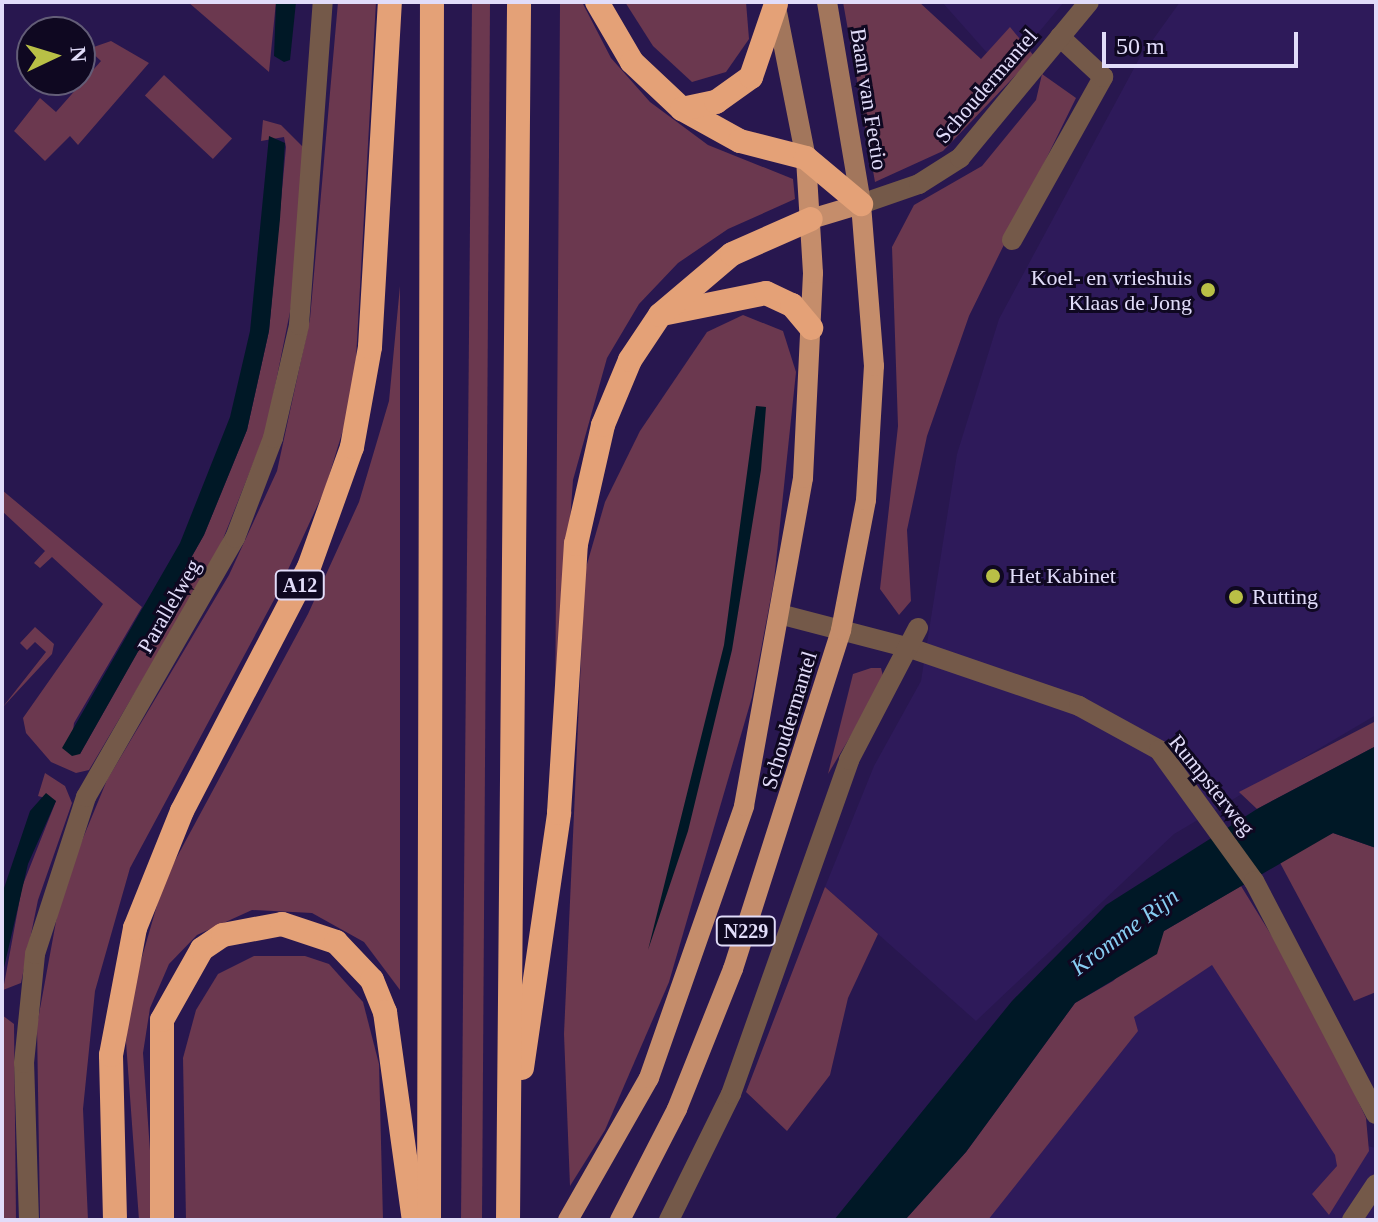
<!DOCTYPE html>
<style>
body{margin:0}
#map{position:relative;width:1378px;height:1222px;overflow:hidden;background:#28174f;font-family:Georgia,serif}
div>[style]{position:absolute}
.built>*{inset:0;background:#2e1a5a}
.green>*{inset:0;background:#6b384f;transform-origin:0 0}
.water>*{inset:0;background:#001826}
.minor>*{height:20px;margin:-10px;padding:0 10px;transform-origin:10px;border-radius:10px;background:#745949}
.tertiary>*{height:20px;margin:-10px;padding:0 10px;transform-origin:10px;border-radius:10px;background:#745949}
.secondary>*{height:20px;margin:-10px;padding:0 10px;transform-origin:10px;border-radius:10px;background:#a2765c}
.primary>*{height:20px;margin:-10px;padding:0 10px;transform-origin:10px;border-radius:10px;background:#c58d6b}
.motorway>*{height:24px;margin:-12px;padding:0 12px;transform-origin:12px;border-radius:12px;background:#e4a177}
.dots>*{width:22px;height:22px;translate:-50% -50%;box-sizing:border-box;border:4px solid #0f0821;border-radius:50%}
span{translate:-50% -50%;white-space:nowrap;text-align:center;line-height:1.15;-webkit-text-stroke:6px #0f0821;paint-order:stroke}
.shield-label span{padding:2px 6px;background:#0f0821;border:2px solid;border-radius:6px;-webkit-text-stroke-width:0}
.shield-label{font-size:20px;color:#e1dcf9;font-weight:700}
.street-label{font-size:22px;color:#e1dcf9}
.poi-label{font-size:22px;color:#e1dcf9}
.right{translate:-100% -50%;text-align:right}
.left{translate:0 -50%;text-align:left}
.water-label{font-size:24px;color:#87ccf1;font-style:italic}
.frame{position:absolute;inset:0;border:4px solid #e1dcf9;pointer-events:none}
.north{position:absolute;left:16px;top:16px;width:80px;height:80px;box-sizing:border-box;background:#0f0821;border:2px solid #635d77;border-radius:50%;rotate:86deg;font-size:22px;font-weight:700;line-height:32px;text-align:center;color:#e1dcf9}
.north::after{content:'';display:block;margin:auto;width:28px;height:36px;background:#b9c046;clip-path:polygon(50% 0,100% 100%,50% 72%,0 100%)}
.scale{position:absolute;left:1102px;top:32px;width:196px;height:36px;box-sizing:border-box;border:4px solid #e1dcf9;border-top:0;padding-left:10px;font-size:24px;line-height:28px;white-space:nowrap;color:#e1dcf9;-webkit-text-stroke:6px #0f0821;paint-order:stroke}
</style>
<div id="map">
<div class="built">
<i style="clip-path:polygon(942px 2px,1064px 2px,1005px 73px)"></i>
<i style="clip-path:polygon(1180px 2px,1376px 2px,1376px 715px,1174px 834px,976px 1021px,825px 887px,874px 766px,921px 681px,957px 454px,999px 319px,1139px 59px)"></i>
<i style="clip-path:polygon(1231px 940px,1351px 1142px,1376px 1148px,1376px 1220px,940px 1220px,1117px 1008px)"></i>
</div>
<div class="green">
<i style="clip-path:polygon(188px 2px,276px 2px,269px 72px)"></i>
<i style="clip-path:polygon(338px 2px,376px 2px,354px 394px,325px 489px,275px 598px,130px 868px,95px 991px,83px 1109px,88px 1220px,40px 1220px,37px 1025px,62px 889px,107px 780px,229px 575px,277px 471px,310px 319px)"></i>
<i style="clip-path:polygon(472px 2px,490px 2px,482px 1220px,461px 1220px)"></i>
<i style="clip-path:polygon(560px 2px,582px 2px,611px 58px,650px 102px,708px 145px,793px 179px,795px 199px,728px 229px,678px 263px,639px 304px,607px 358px,573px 480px,555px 729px)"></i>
<i style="clip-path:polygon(625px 2px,746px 2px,749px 39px,726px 72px,692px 82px,653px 46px)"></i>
<i style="clip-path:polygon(843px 2px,919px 2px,981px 59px,1010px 27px,1034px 56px,943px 151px,875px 182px)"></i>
<i style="clip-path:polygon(111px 41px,149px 63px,78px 145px,70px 136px,45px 161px,14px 131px,40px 98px,56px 112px,101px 61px,88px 49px)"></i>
<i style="clip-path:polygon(1042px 74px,1076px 98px,969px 316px,927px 436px,907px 530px,911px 601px,899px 615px,880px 589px,898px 426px,892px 247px,914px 205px,982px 166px,1036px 100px)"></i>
<i style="left:164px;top:75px;width:93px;height:28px;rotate:43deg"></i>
<i style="clip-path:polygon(263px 120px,281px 125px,305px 149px,293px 297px,266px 431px,217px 554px,89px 770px,76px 773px,51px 762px,26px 733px,23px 718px,103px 604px,52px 557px,40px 568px,34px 563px,45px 551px,2px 511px,2px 490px,142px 607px,74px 723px,70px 754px,80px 754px,204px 535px,247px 430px,269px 331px,286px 147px,284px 137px,261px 141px)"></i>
<i style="clip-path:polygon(400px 286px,400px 990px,364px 942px,312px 913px,252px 910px,197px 935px,169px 964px,150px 1008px,143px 1053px,155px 1220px,139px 1220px,126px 1042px,131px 995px,164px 881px,308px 614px,359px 502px,389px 401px)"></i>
<i style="clip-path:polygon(743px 315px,783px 331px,796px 372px,774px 581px,752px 697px,669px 982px,605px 1130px,570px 1186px,564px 1034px,585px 571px,605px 502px,640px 431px,707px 332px)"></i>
<i style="clip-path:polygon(35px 627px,54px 644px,52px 654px,2px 708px,46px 652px,35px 642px,27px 650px,20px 643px)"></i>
<i style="clip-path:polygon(871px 668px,881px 668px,884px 680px,828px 774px,853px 674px)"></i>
<i style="clip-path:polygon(1376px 721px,1376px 746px,1257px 809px,1239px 792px)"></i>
<i style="clip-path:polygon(45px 773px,65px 786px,72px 803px,38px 900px,21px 983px,3px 990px,22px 887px,56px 801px,38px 796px)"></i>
<i style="clip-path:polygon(1333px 833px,1376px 848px,1376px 992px,1354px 1001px,1278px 859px)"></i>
<i style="clip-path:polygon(1241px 886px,1309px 996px,1366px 1118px,1369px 1151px,1329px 1215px,1312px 1194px,1337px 1166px,1335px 1155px,1212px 965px,1134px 1017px,1138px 1031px,988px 1220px,905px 1220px,966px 1152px,1075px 1003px,1113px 981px,1164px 931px)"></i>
<i style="clip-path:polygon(825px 887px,878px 934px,848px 998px,830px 1075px,787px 1131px,746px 1092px)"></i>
<i style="clip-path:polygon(254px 956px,305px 956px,329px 964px,363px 1002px,379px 1064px,383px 1220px,186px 1220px,183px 1058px,196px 1010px,218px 974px)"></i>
<i style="clip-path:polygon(2px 1015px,14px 1024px,16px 1220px,2px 1220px)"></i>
</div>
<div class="water">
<i style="clip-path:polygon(276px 2px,296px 2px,290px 60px,284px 62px,274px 56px)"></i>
<i style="clip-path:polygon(269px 136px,285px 143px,280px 219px,269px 331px,247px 430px,204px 535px,80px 754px,72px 756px,62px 748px,180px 543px,230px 417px,250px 331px)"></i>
<i style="clip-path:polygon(756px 406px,766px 407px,761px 470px,732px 650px,688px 831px,648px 950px,724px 645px)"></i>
<i style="clip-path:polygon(1376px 746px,1376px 848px,1333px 833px,1164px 931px,1157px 954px,1075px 1003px,966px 1152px,905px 1220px,834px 1220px,1012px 1001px,1106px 905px,1257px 809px)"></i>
<i style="clip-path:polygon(46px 793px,56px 801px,28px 864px,2px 976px,2px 894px,30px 811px)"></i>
</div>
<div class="minor">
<i style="left:1012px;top:240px;width:187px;rotate:-60.8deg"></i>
<i style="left:1103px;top:77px;width:59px;rotate:-137.1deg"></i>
<i style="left:783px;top:615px;width:131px;rotate:14.6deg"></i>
<i style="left:910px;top:648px;width:179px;rotate:18.9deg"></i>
<i style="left:1079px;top:706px;width:91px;rotate:28.8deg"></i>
<i style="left:1159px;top:750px;width:162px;rotate:54.1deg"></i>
<i style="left:1254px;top:881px;width:263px;rotate:62.4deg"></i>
<i style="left:29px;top:1220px;width:157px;rotate:-91.8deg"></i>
<i style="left:24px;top:1063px;width:110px;rotate:-84.2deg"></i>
<i style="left:35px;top:954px;width:165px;rotate:-72deg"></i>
<i style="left:86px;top:797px;width:299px;rotate:-60.1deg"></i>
<i style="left:235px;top:538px;width:107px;rotate:-69.2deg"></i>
<i style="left:273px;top:438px;width:116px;rotate:-77deg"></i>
<i style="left:299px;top:325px;width:324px;rotate:-85.8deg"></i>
<i style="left:669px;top:1220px;width:140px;rotate:-63.8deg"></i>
<i style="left:731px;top:1094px;width:354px;rotate:-70.5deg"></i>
<i style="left:849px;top:760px;width:149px;rotate:-62.4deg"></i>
<i style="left:1352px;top:1220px;width:43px;rotate:-56.3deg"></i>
</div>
<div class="tertiary">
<i style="left:861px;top:204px;width:61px;rotate:-19deg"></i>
<i style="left:919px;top:184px;width:49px;rotate:-32.4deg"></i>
<i style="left:960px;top:158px;width:202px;rotate:-50.4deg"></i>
</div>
<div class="secondary">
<i style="left:775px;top:2px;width:159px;rotate:78.8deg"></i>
<i style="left:827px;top:2px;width:205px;rotate:80.4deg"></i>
</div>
<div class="primary">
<i style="left:568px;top:1220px;width:163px;rotate:-60.3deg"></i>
<i style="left:649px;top:1078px;width:288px;rotate:-70.7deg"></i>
<i style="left:744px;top:806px;width:333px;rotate:-79.8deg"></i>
<i style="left:803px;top:478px;width:205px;rotate:-87.2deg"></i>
<i style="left:813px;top:273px;width:115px;rotate:-93.5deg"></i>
<i style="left:620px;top:1220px;width:125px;rotate:-62.8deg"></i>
<i style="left:677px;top:1109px;width:151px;rotate:-68.2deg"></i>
<i style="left:733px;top:969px;width:356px;rotate:-72.3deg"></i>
<i style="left:841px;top:630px;width:132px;rotate:-79.1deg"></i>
<i style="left:866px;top:500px;width:134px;rotate:-86.6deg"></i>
<i style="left:874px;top:366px;width:163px;rotate:-94.6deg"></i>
<i style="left:861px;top:204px;width:52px;rotate:163.3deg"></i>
</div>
<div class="motorway">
<i style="left:597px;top:2px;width:69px;rotate:59.7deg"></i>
<i style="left:632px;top:62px;width:69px;rotate:43.2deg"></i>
<i style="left:682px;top:109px;width:66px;rotate:28.9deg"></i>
<i style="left:740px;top:141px;width:68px;rotate:14.4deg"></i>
<i style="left:806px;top:158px;width:72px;rotate:39.9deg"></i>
<i style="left:682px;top:109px;width:35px;rotate:-12deg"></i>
<i style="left:716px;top:102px;width:43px;rotate:-35.5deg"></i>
<i style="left:751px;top:77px;width:77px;rotate:-71.1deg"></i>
<i style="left:662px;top:314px;width:106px;rotate:-11.4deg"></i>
<i style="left:766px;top:293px;width:29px;rotate:25deg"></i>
<i style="left:792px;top:305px;width:30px;rotate:50deg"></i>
<i style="left:522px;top:1068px;width:258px;rotate:-81.7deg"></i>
<i style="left:559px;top:813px;width:270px;rotate:-86.4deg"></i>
<i style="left:576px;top:544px;width:122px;rotate:-77.2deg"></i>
<i style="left:603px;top:425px;width:70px;rotate:-67.4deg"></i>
<i style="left:630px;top:360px;width:54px;rotate:-56.3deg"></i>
<i style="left:660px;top:315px;width:94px;rotate:-40.3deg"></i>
<i style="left:732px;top:254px;width:86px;rotate:-23.9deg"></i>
<i style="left:115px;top:1220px;width:165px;rotate:-91.4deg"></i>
<i style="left:111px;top:1055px;width:129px;rotate:-79.3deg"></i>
<i style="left:135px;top:928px;width:126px;rotate:-68.1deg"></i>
<i style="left:182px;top:811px;width:275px;rotate:-62.5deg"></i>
<i style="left:309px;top:567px;width:127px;rotate:-70.3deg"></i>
<i style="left:352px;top:447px;width:102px;rotate:-79.8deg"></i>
<i style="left:370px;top:347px;width:346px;rotate:-86.7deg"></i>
<i style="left:162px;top:1220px;width:200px;rotate:-90deg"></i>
<i style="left:162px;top:1020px;width:81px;rotate:-60.6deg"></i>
<i style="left:202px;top:949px;width:25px;rotate:-34deg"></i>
<i style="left:223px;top:935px;width:60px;rotate:-10.6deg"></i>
<i style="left:282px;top:924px;width:57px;rotate:18.4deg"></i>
<i style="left:336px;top:942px;width:52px;rotate:46.5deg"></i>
<i style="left:372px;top:980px;width:35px;rotate:68deg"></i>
<i style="left:385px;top:1012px;width:210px;rotate:82.1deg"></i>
<i style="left:429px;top:1220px;width:1218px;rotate:-89.86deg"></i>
<i style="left:508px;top:1220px;width:1218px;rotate:-89.48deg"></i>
</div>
<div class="dots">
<i style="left:1208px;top:290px;background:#b9c046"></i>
<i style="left:993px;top:576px;background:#b9c046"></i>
<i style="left:1236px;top:597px;background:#b9c046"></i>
</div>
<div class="shield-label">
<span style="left:300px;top:585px">A12</span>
<span style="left:746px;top:931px">N229</span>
</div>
<div class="street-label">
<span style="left:986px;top:86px;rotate:-49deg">Schoudermantel</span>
<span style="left:869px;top:99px;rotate:81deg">Baan van Fectio</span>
<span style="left:169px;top:606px;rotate:-60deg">Parallelweg</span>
<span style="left:789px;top:720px;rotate:-73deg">Schoudermantel</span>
<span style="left:1212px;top:785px;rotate:51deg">Rumpsterweg</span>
</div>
<div class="poi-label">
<span class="right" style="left:1192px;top:290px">Koel- en vrieshuis<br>Klaas de Jong</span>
<span class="left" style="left:1009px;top:576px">Het Kabinet</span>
<span class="left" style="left:1252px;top:597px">Rutting</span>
</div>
<div class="water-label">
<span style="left:1125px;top:932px;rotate:-37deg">Kromme Rijn</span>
</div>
<div class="frame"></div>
<div class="north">N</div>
<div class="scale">50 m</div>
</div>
